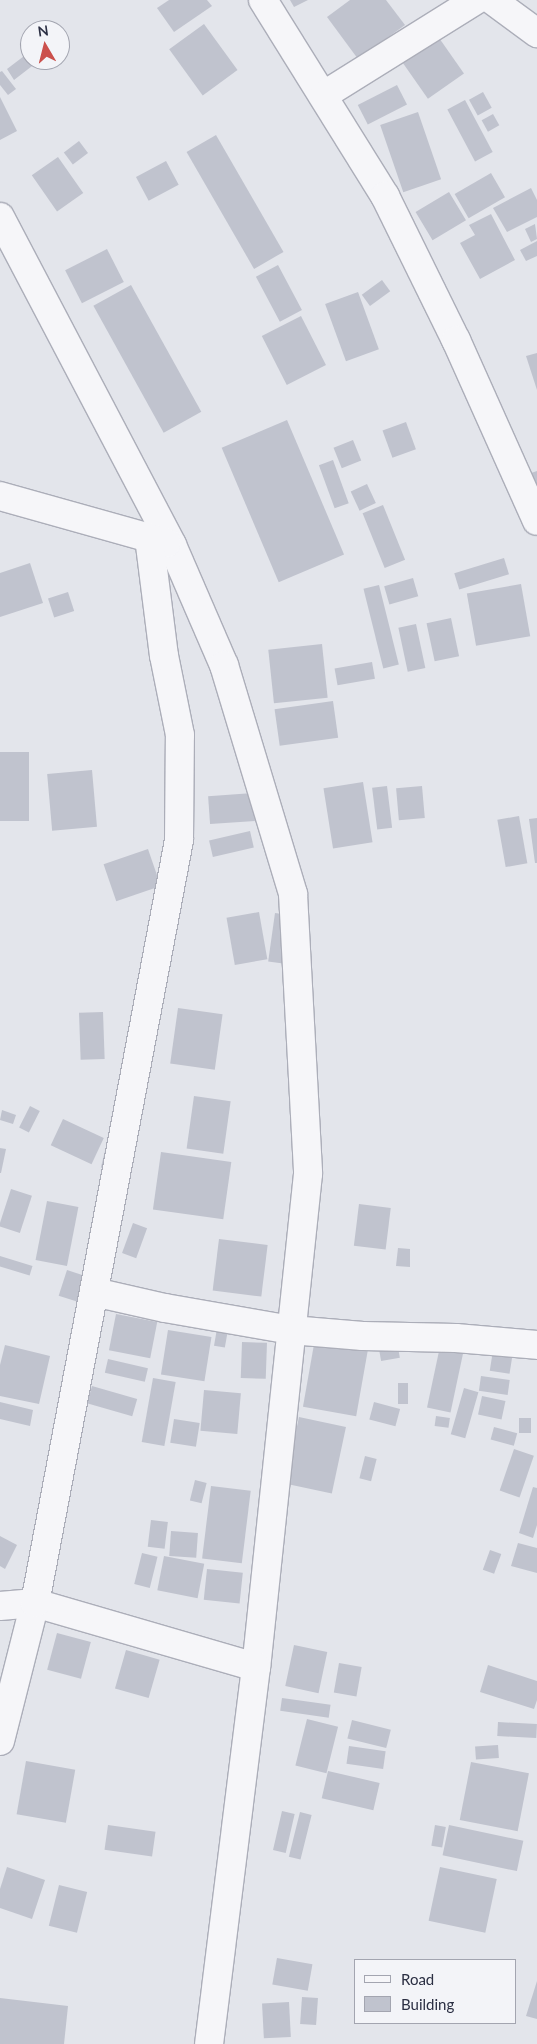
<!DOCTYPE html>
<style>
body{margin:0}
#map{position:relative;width:537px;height:2044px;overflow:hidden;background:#e3e5eb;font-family:Lato,sans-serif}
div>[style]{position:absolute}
.building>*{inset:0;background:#c0c3ce;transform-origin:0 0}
.roads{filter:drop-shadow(1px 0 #acaeb9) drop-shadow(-1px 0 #acaeb9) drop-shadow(0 1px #acaeb9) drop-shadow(0 -1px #acaeb9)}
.minor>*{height:28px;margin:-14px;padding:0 14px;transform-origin:14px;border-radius:14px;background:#f6f6f9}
span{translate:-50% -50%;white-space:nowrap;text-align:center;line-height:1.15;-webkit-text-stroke:4px #f3f4f8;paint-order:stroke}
.legend{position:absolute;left:354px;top:1959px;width:162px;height:65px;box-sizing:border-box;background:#f3f4f8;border:1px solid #a3a5b0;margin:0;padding:6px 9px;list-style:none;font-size:15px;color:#2b2f43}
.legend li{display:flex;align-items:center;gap:10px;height:25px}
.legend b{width:25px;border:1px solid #a3a5b0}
.north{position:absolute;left:20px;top:20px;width:50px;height:50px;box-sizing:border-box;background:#f3f4f8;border:1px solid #a3a5b0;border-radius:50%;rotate:352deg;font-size:14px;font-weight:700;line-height:20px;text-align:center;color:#2b2f43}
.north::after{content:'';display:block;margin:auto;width:18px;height:22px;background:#cb504c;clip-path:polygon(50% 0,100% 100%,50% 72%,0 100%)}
</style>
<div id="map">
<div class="building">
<i style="clip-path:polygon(169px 0,207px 0,212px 6px,174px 32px,157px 8px)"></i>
<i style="clip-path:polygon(290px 0,308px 0,294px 7px)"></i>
<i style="clip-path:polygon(350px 0,386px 0,405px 25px,358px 59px,327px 17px)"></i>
<i style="left:204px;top:24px;width:57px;height:43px;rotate:54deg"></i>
<i style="left:437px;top:35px;width:47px;height:44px;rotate:55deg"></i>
<i style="clip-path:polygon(28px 53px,30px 60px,36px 63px,14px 80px,7px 69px)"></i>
<i style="clip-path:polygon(2px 71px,16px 89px,8px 95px,0 85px,0 72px)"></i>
<i style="left:397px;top:85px;width:22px;height:44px;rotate:63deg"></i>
<i style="left:483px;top:92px;width:18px;height:16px;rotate:61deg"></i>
<i style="clip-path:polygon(0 97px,17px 131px,0 140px)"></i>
<i style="left:465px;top:100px;width:59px;height:20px;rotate:62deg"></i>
<i style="left:418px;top:112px;width:71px;height:40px;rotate:71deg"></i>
<i style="left:493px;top:114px;width:13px;height:13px;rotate:61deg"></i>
<i style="left:216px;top:135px;width:135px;height:34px;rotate:60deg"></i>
<i style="left:79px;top:141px;width:15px;height:19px;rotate:53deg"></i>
<i style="left:58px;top:157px;width:44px;height:32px;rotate:55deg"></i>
<i style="left:166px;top:161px;width:27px;height:34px;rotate:62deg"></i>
<i style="left:491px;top:173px;width:28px;height:42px;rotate:60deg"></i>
<i style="clip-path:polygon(531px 188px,537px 200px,537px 217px,507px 232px,493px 208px)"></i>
<i style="left:449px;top:192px;width:33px;height:39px;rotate:59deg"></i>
<i style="clip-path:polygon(491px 214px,515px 260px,480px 279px,460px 243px,475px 235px,469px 225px)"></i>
<i style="clip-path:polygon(535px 224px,537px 239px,531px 242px,525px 229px)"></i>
<i style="clip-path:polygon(537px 241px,537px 256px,526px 261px,520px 250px)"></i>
<i style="left:107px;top:249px;width:37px;height:47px;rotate:63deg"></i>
<i style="left:278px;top:265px;width:51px;height:25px;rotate:62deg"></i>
<i style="left:382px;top:280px;width:14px;height:25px;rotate:54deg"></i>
<i style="left:131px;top:285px;width:145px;height:43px;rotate:61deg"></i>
<i style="left:358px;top:292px;width:61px;height:35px;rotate:70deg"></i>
<i style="left:301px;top:316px;width:55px;height:44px;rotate:63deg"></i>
<i style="clip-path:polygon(537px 353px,537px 390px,526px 356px)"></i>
<i style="left:287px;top:420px;width:146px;height:71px;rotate:67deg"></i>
<i style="left:406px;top:422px;width:29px;height:25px;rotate:70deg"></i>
<i style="left:353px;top:440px;width:22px;height:21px;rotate:68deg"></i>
<i style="left:333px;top:460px;width:46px;height:15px;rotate:70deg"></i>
<i style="clip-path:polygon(537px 471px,537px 497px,528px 474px)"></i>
<i style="left:367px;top:484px;width:21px;height:18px;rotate:65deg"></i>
<i style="left:383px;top:505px;width:59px;height:22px;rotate:68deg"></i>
<i style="left:504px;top:558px;width:17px;height:52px;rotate:73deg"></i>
<i style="clip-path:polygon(30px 563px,43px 603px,0 617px,0 573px)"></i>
<i style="left:413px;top:578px;width:19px;height:30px;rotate:74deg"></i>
<i style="left:521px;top:584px;width:53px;height:55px;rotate:80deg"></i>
<i style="left:379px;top:585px;width:82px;height:16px;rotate:76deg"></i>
<i style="left:68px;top:592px;width:20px;height:21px;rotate:72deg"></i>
<i style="left:451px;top:618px;width:39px;height:25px;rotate:78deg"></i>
<i style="left:416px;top:624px;width:45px;height:18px;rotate:78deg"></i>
<i style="left:322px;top:644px;width:54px;height:54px;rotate:84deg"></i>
<i style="left:372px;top:662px;width:17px;height:38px;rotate:80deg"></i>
<i style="left:333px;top:701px;width:37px;height:59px;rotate:82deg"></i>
<i style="left:0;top:752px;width:29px;height:69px"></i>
<i style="left:92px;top:770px;width:57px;height:45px;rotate:85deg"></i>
<i style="left:363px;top:782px;width:61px;height:40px;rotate:81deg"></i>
<i style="left:387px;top:786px;width:42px;height:15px;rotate:83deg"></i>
<i style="left:422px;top:786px;width:32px;height:26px;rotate:85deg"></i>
<i style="left:253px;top:793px;width:28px;height:45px;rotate:86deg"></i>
<i style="left:519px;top:816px;width:48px;height:22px;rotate:80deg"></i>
<i style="clip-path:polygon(537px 818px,537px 863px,535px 863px,529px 819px)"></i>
<i style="left:250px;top:831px;width:17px;height:42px;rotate:77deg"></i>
<i style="left:148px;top:849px;width:39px;height:47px;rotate:71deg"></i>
<i style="left:259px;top:912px;width:48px;height:33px;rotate:80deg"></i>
<i style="left:275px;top:913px;width:15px;height:49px;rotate:8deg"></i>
<i style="left:178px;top:1008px;width:45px;height:56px;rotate:8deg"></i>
<i style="left:103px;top:1012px;width:47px;height:24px;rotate:88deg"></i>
<i style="left:194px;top:1096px;width:37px;height:53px;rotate:8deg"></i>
<i style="left:30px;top:1106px;width:11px;height:24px;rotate:27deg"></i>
<i style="clip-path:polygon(2px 1110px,16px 1115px,13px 1124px,0 1120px)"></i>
<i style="left:63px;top:1119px;width:45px;height:29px;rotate:25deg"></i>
<i style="clip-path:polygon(0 1148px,6px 1149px,1px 1173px,0 1173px)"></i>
<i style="left:105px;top:1151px;width:12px;height:17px;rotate:14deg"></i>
<i style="left:161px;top:1152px;width:71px;height:58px;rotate:8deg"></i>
<i style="left:11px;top:1189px;width:22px;height:39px;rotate:18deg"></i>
<i style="left:47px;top:1201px;width:32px;height:60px;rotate:11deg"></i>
<i style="left:359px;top:1204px;width:32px;height:42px;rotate:7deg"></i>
<i style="left:133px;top:1223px;width:15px;height:32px;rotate:20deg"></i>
<i style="left:219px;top:1239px;width:49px;height:52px;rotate:7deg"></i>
<i style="clip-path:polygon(398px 1248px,410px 1249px,410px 1267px,396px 1266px)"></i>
<i style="left:0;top:1256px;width:34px;height:10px;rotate:17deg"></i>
<i style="left:67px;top:1270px;width:20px;height:27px;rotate:18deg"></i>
<i style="left:116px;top:1314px;width:42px;height:37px;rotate:11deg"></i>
<i style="left:218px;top:1323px;width:11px;height:23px;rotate:10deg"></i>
<i style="left:168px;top:1330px;width:44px;height:45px;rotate:9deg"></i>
<i style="left:316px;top:1333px;width:54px;height:75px;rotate:10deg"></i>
<i style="left:396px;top:1336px;width:22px;height:19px;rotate:80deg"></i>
<i style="left:442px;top:1337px;width:24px;height:72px;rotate:12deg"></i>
<i style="left:242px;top:1342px;width:25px;height:36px;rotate:2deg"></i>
<i style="left:494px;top:1344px;width:20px;height:27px;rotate:9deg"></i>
<i style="clip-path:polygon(5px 1345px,50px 1356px,39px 1404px,0 1396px,0 1365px)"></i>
<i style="left:108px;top:1359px;width:41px;height:14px;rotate:13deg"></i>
<i style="left:481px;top:1376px;width:29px;height:15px;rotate:8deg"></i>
<i style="left:153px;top:1378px;width:23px;height:65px;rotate:10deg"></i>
<i style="left:398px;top:1383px;width:10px;height:21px"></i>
<i style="left:92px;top:1386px;width:47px;height:18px;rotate:16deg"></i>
<i style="left:464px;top:1388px;width:15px;height:48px;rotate:16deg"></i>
<i style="left:204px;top:1390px;width:37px;height:41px;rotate:5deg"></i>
<i style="left:482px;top:1396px;width:24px;height:19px;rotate:12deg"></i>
<i style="clip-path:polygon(0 1402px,33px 1410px,30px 1426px,0 1419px)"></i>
<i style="left:374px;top:1402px;width:27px;height:18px;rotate:15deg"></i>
<i style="left:436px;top:1416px;width:14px;height:10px;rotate:8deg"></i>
<i style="left:299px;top:1417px;width:48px;height:68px;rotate:12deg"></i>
<i style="left:519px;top:1418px;width:12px;height:15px"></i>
<i style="left:174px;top:1419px;width:26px;height:24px;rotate:9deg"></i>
<i style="left:494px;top:1427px;width:24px;height:13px;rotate:15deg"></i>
<i style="left:514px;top:1449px;width:21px;height:44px;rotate:19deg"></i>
<i style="left:365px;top:1456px;width:12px;height:23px;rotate:14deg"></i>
<i style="left:195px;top:1480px;width:12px;height:21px;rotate:14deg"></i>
<i style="left:211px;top:1486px;width:40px;height:73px;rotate:7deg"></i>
<i style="clip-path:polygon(533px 1487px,537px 1488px,537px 1525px,533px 1538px,519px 1533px)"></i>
<i style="left:151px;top:1520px;width:17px;height:27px;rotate:7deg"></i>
<i style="left:171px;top:1531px;width:27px;height:25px;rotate:4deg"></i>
<i style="clip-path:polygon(0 1536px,17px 1545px,5px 1569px,0 1566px)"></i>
<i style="clip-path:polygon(518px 1543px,537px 1548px,537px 1573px,511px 1566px)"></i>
<i style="left:490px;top:1550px;width:12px;height:21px;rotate:20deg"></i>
<i style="left:142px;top:1553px;width:16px;height:32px;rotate:14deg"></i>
<i style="left:164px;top:1556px;width:41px;height:35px;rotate:11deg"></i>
<i style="left:207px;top:1569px;width:36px;height:31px;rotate:6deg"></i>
<i style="left:57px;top:1633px;width:35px;height:38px;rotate:15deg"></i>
<i style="left:294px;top:1645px;width:34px;height:42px;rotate:12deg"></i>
<i style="left:126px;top:1650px;width:35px;height:40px;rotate:16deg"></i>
<i style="left:339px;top:1663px;width:23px;height:30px;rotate:10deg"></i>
<i style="clip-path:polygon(488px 1665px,537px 1681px,537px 1700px,534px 1709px,480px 1692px)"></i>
<i style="left:282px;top:1698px;width:49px;height:13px;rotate:8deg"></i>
<i style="left:307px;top:1719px;width:32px;height:48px;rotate:14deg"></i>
<i style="left:352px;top:1720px;width:40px;height:19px;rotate:14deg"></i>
<i style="left:498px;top:1722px;width:39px;height:14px;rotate:3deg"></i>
<i style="left:498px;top:1745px;width:13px;height:23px;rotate:86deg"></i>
<i style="left:349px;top:1746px;width:37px;height:18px;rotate:8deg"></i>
<i style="left:26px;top:1761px;width:50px;height:54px;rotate:10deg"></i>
<i style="left:471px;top:1762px;width:59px;height:59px;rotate:11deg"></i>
<i style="left:328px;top:1771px;width:53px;height:28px;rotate:13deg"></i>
<i style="left:282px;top:1811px;width:13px;height:40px;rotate:13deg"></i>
<i style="left:300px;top:1812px;width:12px;height:46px;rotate:14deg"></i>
<i style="left:108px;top:1825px;width:48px;height:25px;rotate:8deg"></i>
<i style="left:435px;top:1825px;width:11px;height:21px;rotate:10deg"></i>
<i style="left:449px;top:1825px;width:76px;height:31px;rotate:12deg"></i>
<i style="clip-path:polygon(7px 1867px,45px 1880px,32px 1919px,0 1908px,0 1889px)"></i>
<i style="left:440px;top:1867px;width:58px;height:55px;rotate:12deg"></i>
<i style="left:59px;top:1885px;width:29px;height:42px;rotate:14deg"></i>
<i style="left:277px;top:1958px;width:36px;height:27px;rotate:10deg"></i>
<i style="clip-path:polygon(537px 1981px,537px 2019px,526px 2016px)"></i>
<i style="left:302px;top:1997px;width:16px;height:27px;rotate:4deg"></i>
<i style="clip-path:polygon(0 1998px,68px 2006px,64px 2044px,0 2044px)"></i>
<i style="left:289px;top:2002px;width:35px;height:27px;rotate:87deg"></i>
</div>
<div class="roads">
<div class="minor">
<i style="left:263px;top:0;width:231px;rotate:58.1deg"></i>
<i style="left:385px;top:196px;width:161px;rotate:63.8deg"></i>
<i style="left:456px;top:340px;width:198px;rotate:65.9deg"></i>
<i style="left:492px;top:0;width:56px;rotate:36.3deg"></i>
<i style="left:324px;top:95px;width:179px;rotate:-32deg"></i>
<i style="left:0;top:217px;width:370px;rotate:62.3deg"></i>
<i style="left:172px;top:545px;width:131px;rotate:66.6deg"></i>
<i style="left:224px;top:665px;width:239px;rotate:73.2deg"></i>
<i style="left:293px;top:894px;width:280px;rotate:86.9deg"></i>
<i style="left:308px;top:1174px;width:496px;rotate:96deg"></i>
<i style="left:256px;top:1667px;width:380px;rotate:97.1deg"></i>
<i style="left:0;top:496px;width:173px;rotate:15.7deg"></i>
<i style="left:94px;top:1292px;width:73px;rotate:12.7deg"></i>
<i style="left:165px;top:1308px;width:128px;rotate:9.9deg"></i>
<i style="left:291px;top:1330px;width:72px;rotate:4.8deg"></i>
<i style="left:363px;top:1336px;width:93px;rotate:1.2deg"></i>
<i style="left:456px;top:1338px;width:81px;rotate:4.9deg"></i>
<i style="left:0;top:1606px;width:35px;rotate:-5deg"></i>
<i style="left:35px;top:1603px;width:230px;rotate:16.2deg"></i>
<i style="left:0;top:1741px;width:142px;rotate:-75.8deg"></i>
<i style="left:35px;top:1603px;width:776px;rotate:-79.31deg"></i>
<i style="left:179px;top:840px;width:105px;rotate:-89.5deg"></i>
<i style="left:180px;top:735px;width:81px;rotate:-101.4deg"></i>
<i style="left:164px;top:656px;width:119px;rotate:-97.2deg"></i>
</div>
</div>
<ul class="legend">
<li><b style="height:6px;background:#f6f6f9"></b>Road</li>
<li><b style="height:14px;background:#c0c3ce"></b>Building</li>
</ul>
<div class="north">N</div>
</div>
